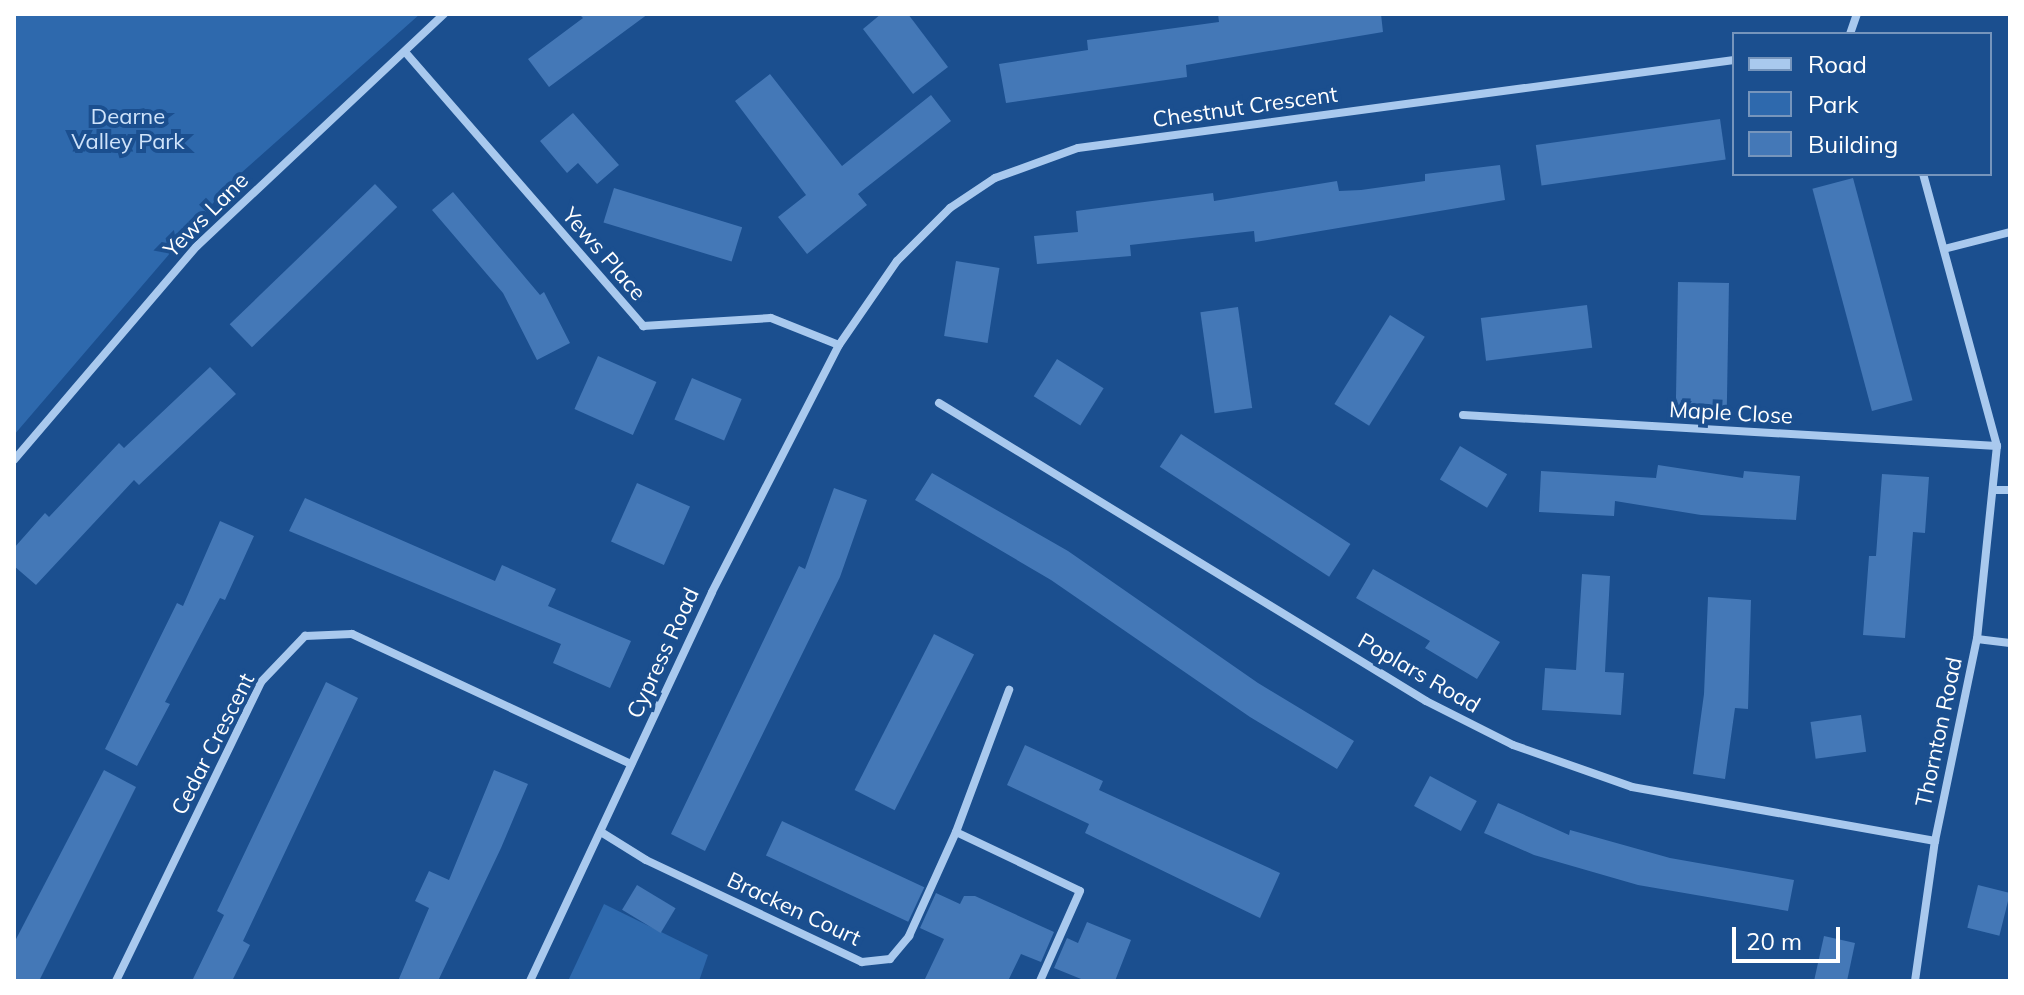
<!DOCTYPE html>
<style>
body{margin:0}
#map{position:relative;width:2024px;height:995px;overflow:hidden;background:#1b4f8f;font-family:Mulish,sans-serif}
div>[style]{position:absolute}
.green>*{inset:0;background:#2e69ad}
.building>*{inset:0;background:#4478b7;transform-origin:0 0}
.minor>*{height:8px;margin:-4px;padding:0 4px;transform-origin:4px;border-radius:4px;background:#a9c9ee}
span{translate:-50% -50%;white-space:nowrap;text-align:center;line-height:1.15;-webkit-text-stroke:8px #1b4f8f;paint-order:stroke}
.street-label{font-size:22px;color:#fff}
.park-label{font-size:22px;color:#cfe3fa}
.frame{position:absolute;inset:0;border:16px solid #fff;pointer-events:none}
.legend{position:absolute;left:1732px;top:32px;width:260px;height:144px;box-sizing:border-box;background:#1b4f8f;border:2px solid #7695bc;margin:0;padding:10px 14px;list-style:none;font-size:24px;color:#fff}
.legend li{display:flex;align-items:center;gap:16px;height:40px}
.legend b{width:40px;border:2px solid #7695bc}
.scale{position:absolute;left:1732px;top:927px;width:108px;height:36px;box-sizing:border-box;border:4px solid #fff;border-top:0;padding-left:10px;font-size:24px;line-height:28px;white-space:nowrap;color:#fff;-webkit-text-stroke:6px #1b4f8f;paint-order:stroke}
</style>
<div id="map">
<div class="green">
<i style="clip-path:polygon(14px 14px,420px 14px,232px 181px,14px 435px)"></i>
<i style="clip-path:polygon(604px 904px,708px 955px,699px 981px,568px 981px)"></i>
</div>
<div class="building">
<i style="clip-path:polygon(579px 14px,648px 14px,549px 87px,528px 59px,583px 18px)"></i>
<i style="clip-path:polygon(881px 14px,908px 14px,948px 67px,913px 94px,863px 29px)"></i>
<i style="clip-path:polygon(1218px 14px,1381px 14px,1383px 32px,1186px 65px,1187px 77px,1006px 103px,999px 64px,1088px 50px,1087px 40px,1219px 22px)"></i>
<i style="clip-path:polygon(770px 74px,842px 166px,931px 95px,951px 121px,858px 194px,867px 205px,807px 254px,778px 217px,806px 195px,735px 101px)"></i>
<i style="clip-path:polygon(573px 113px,619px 165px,597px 184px,578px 163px,567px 173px,540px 141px)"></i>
<i style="left:1720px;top:119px;width:41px;height:186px;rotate:82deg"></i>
<i style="clip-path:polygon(1500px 165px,1505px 200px,1255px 242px,1254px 231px,1130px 245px,1131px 256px,1037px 264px,1034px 236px,1078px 232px,1076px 211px,1213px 193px,1214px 201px,1337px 181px,1339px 191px,1361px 190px,1425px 181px,1425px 174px)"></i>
<i style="left:1853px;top:178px;width:230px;height:42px;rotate:75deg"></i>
<i style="left:375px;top:184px;width:32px;height:202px;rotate:46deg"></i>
<i style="left:614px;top:188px;width:134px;height:36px;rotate:17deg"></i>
<i style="clip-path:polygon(453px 192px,540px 295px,544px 292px,570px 343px,537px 360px,503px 293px,432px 210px)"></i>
<i style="left:956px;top:261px;width:44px;height:76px;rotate:9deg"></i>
<i style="left:1678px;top:282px;width:51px;height:125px;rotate:1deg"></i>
<i style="left:1587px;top:305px;width:43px;height:107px;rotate:83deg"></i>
<i style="left:1238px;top:307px;width:102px;height:38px;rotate:82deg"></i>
<i style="left:1390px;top:315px;width:41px;height:105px;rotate:32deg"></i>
<i style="left:598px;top:356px;width:64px;height:58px;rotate:24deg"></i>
<i style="left:1057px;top:359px;width:55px;height:44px;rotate:32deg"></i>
<i style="clip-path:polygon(210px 367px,236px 394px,139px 485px,134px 480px,36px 585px,14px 566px,14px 548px,45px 513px,49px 517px,119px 443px,124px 448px)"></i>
<i style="left:692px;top:378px;width:54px;height:45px;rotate:23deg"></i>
<i style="left:1181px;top:434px;width:202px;height:39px;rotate:33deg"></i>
<i style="left:1460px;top:446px;width:55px;height:39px;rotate:31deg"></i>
<i style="clip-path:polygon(1658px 465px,1743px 478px,1744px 471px,1800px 476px,1796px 520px,1701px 515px,1615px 501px,1614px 516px,1539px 512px,1541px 471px,1656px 478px)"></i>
<i style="clip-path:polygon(932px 473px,1068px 551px,1258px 683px,1354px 741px,1337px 769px,1250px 717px,1051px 580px,915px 500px)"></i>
<i style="clip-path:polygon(1882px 474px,1929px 477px,1925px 533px,1913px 532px,1905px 638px,1863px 635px,1869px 556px,1876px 556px)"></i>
<i style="left:637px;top:483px;width:58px;height:64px;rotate:24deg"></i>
<i style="clip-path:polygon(834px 488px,867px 500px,840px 577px,705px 851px,671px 834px,799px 566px,805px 569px)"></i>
<i style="clip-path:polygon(305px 498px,495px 581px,502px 565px,556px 589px,548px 606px,631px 641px,610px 688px,553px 663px,561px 644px,289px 531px)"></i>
<i style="clip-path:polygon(220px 521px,254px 536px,225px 600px,220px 598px,165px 702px,170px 704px,137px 766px,105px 749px,177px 603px,183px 606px)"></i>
<i style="clip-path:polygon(1373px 569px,1500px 642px,1477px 679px,1425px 648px,1430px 641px,1356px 598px)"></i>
<i style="clip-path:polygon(1582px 574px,1610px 576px,1605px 672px,1624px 673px,1621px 715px,1542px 710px,1545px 668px,1576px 670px)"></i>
<i style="clip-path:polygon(1708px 597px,1751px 600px,1748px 709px,1735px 708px,1725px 779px,1693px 774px,1704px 694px)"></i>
<i style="left:934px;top:634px;width:45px;height:175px;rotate:27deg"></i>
<i style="clip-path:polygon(326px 682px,358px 698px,243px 941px,250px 945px,232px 981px,192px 981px,224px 915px,217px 911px)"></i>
<i style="left:1861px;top:715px;width:37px;height:51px;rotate:82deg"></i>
<i style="clip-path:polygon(1025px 745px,1103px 781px,1099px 790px,1280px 873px,1260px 918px,1085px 833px,1089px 824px,1007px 785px)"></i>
<i style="clip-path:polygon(104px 770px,136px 787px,39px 981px,14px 981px,14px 943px)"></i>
<i style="clip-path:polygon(494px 770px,528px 784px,501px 848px,438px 981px,398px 981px,429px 908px,415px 901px,429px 871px,449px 880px)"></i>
<i style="left:1430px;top:776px;width:53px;height:34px;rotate:28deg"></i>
<i style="clip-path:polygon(1498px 803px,1569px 835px,1570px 830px,1670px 858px,1794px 880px,1788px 911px,1638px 885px,1534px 855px,1484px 833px)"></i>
<i style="left:782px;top:821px;width:157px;height:38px;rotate:25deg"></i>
<i style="left:637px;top:885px;width:45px;height:29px;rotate:31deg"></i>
<i style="left:1978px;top:885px;width:33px;height:44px;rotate:14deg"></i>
<i style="clip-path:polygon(936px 893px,960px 904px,964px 896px,975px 896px,1054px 932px,1041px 962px,1021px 954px,1008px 981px,924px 981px,944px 939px,920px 928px)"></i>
<i style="clip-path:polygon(1087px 922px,1131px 940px,1115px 981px,1086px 981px,1054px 968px,1067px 938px,1078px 943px)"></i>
<i style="clip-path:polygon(1824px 936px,1855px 943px,1847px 981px,1814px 981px)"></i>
</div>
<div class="minor">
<i style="left:1850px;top:34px;width:21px;rotate:-71deg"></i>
<i style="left:406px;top:53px;width:362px;rotate:49deg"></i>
<i style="left:643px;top:326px;width:128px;rotate:-3.6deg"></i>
<i style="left:771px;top:318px;width:73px;rotate:21.7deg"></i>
<i style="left:1944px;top:249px;width:68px;rotate:-14.4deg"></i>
<i style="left:939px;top:403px;width:571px;rotate:31.46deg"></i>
<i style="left:1426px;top:701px;width:97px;rotate:26.8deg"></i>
<i style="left:1513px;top:745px;width:126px;rotate:19.4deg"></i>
<i style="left:1632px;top:787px;width:308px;rotate:10.1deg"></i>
<i style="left:1463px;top:415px;width:535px;rotate:3.32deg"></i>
<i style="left:14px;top:460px;width:282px;rotate:-49.5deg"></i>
<i style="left:197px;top:246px;width:339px;rotate:-43.2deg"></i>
<i style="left:1995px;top:490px;width:15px"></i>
<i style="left:1977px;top:639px;width:33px;rotate:7deg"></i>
<i style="left:601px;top:832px;width:53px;rotate:31.9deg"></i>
<i style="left:646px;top:860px;width:239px;rotate:25.3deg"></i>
<i style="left:862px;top:962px;width:28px;rotate:-6deg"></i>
<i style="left:890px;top:959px;width:30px;rotate:-50deg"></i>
<i style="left:909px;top:936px;width:114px;rotate:-65.7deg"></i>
<i style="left:956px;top:832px;width:152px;rotate:-69.5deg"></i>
<i style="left:956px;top:832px;width:137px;rotate:25.4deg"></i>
<i style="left:1080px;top:891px;width:98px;rotate:114deg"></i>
<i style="left:116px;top:981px;width:332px;rotate:-64.1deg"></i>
<i style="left:261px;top:682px;width:64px;rotate:-46.3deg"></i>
<i style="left:305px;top:636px;width:47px;rotate:-2.4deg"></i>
<i style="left:352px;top:634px;width:308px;rotate:25deg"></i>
<i style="left:530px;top:981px;width:429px;rotate:-64.9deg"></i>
<i style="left:712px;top:592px;width:278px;rotate:-62.8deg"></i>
<i style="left:839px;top:345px;width:102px;rotate:-55.4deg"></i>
<i style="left:897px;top:261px;width:75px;rotate:-45deg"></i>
<i style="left:950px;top:208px;width:54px;rotate:-33.7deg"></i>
<i style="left:995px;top:178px;width:88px;rotate:-19.9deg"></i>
<i style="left:1078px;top:148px;width:662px;rotate:-7.64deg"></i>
<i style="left:1915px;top:981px;width:141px;rotate:-81.9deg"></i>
<i style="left:1935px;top:841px;width:206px;rotate:-78.3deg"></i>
<i style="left:1977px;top:639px;width:194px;rotate:-84.1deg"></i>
<i style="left:1997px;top:446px;width:282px;rotate:-105.2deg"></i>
</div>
<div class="street-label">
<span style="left:1245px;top:107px;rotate:-8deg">Chestnut Crescent</span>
<span style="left:206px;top:215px;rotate:-45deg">Yews Lane</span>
<span style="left:604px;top:254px;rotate:49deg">Yews Place</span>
<span style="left:1731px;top:413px;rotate:3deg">Maple Close</span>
<span style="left:663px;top:653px;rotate:-65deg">Cypress Road</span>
<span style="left:1419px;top:673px;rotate:30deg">Poplars Road</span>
<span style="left:1939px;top:732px;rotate:-78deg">Thornton Road</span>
<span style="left:213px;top:744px;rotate:-63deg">Cedar Crescent</span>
<span style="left:794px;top:909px;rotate:25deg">Bracken Court</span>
</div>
<div class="park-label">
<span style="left:128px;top:129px">Dearne<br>Valley Park</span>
</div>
<div class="frame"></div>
<ul class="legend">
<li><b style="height:10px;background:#a9c9ee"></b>Road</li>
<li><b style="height:22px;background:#2e69ad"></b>Park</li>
<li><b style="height:22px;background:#4478b7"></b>Building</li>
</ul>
<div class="scale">20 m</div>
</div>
